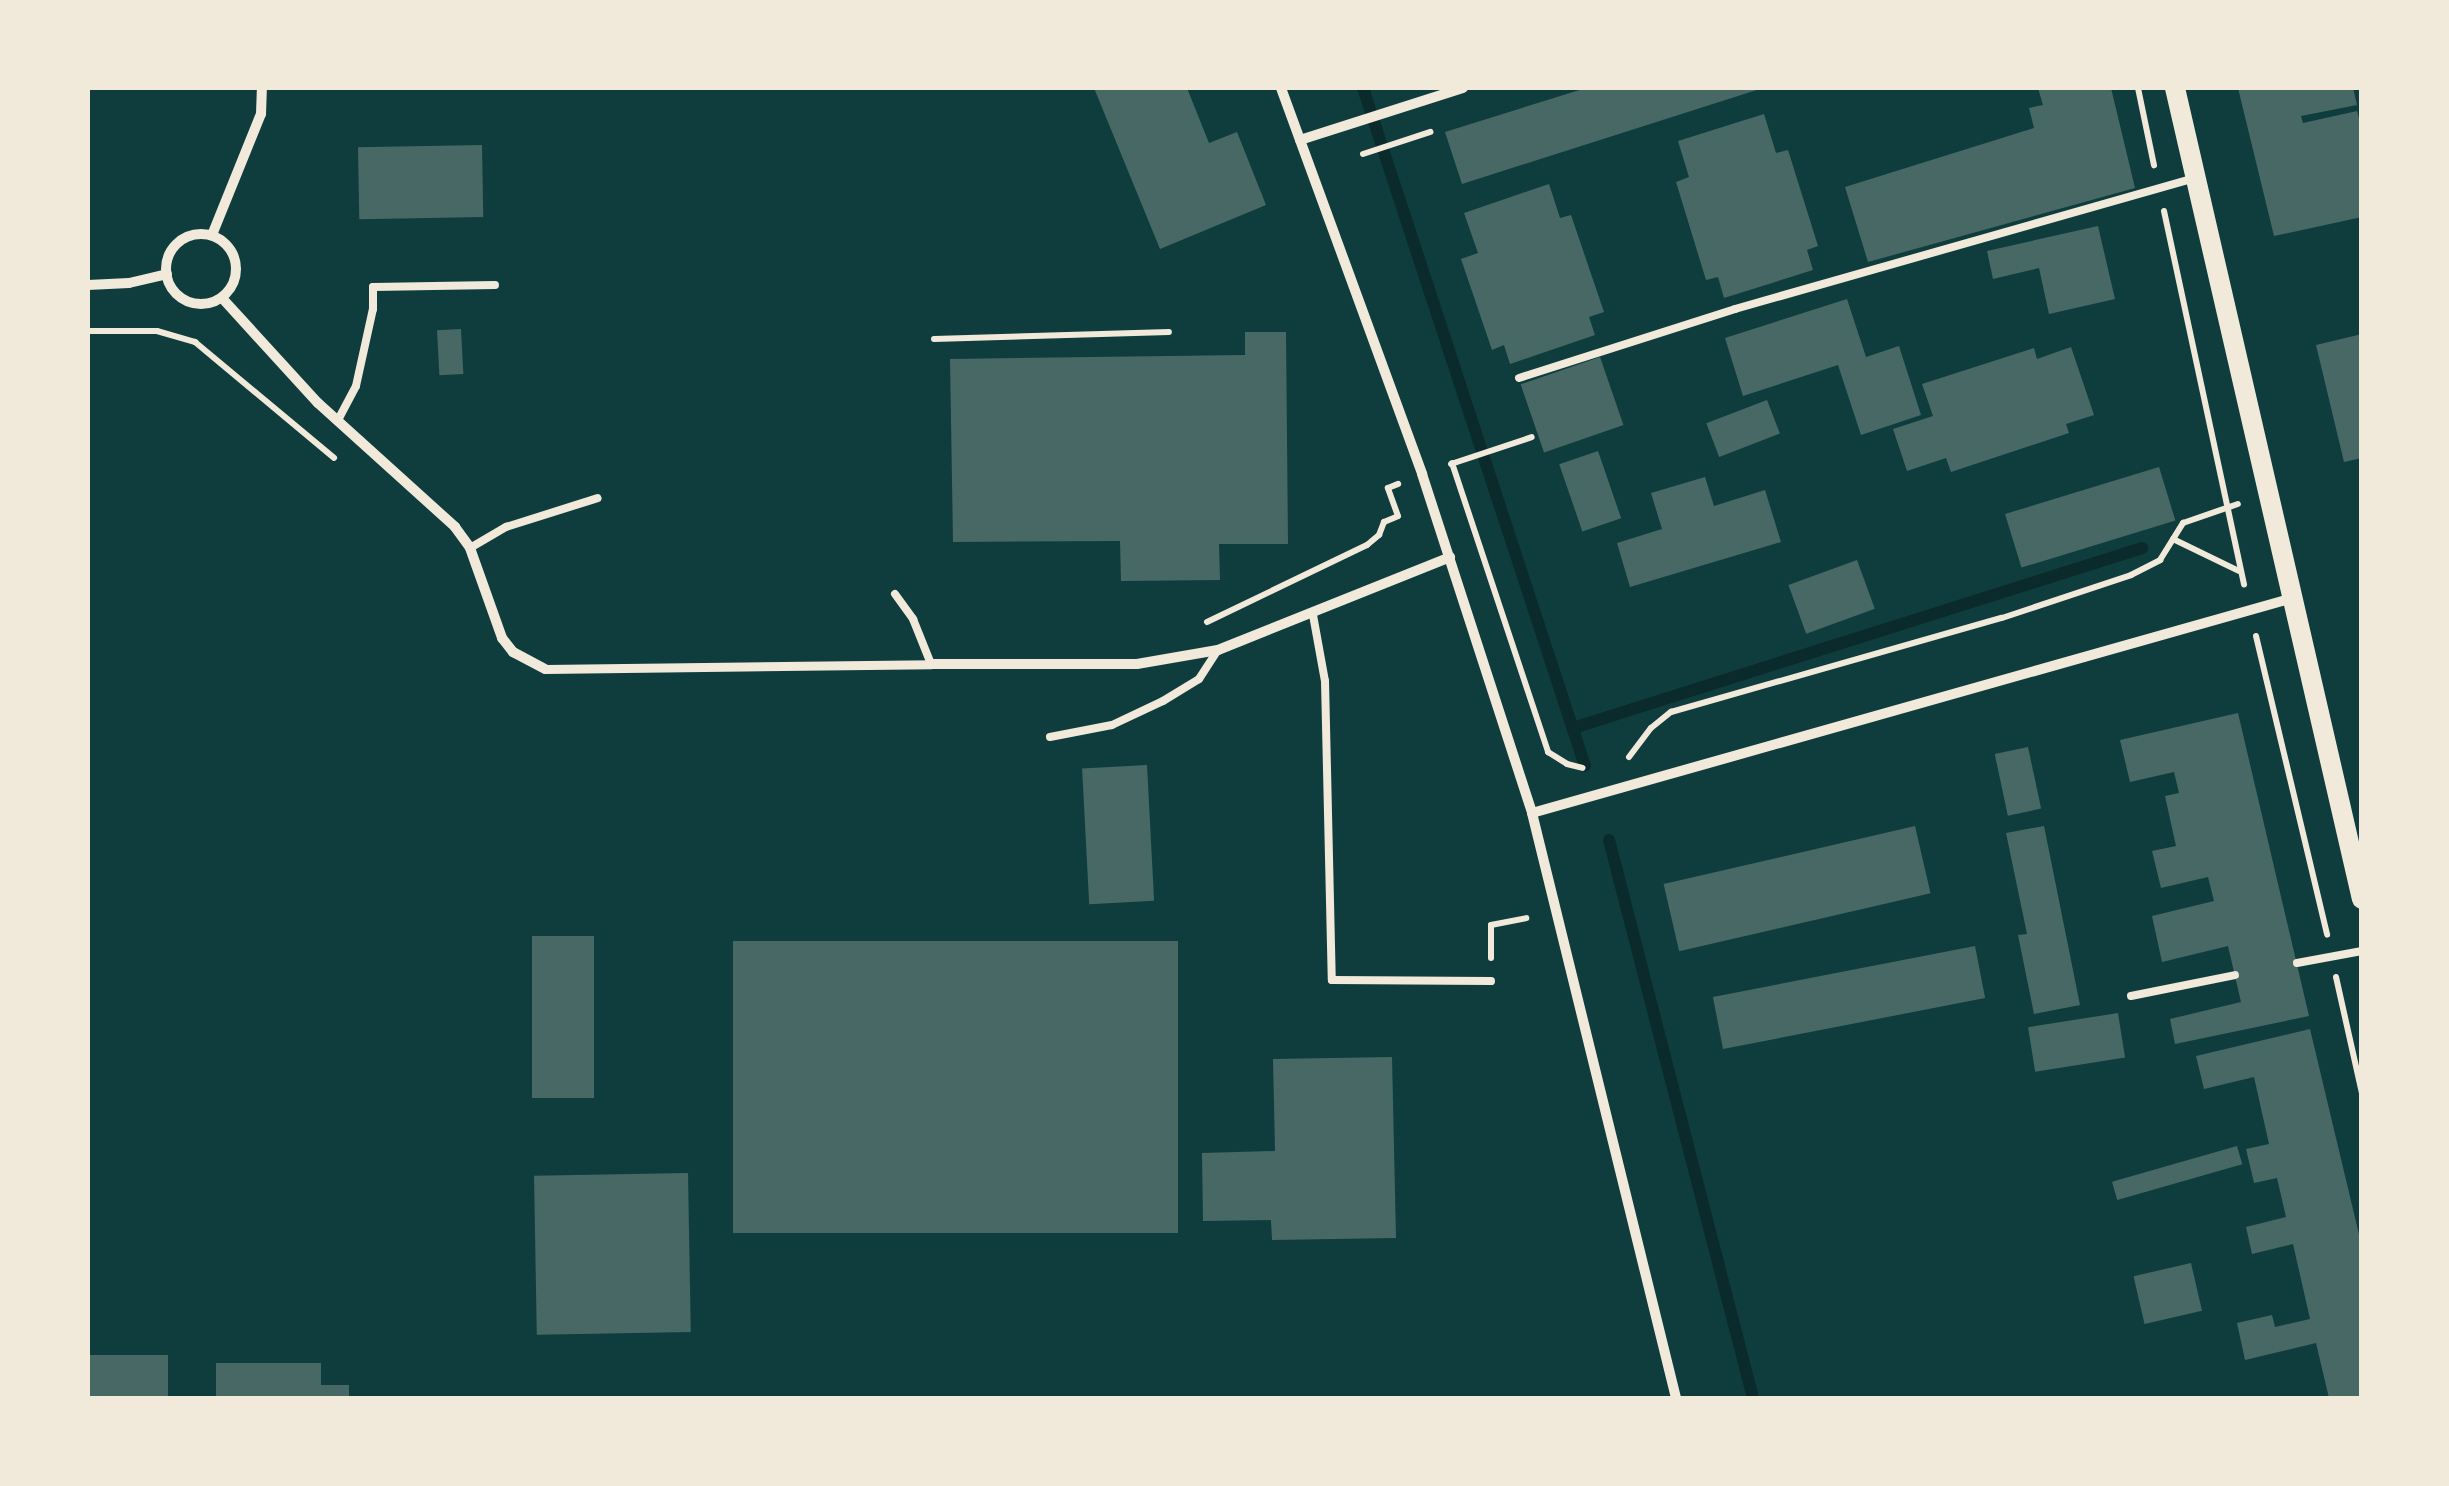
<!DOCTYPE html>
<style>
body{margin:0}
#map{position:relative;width:2449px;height:1486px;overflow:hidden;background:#0f3d3e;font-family:Quicksand,sans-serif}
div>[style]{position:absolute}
.stream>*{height:12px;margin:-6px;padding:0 6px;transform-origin:6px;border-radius:6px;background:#0a2a2b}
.building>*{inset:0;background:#486865;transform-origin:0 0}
.path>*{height:6px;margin:-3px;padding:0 3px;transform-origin:3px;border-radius:3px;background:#f1e9da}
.service>*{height:8px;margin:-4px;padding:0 4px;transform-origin:4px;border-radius:4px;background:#f1e9da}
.pedestrian>*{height:9px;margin:-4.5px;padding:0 4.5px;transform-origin:4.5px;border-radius:4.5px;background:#f1e9da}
.minor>*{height:10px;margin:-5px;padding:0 5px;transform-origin:5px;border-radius:5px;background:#f1e9da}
.minor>.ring{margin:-5px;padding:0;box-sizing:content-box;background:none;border:10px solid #f1e9da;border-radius:50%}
.secondary>*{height:20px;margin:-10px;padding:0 10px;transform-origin:10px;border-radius:10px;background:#f1e9da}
span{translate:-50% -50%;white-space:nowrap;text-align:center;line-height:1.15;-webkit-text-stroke:10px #f1e9da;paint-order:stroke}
.frame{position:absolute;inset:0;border:90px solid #f1e9da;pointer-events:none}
</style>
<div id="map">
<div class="stream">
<i style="left:1363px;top:88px;width:713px;rotate:71.87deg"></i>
<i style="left:1573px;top:728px;width:597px;rotate:-17.55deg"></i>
<i style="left:1609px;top:840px;width:576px;rotate:75.53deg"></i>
</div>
<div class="building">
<i style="clip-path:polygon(1094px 88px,1187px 88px,1209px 143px,1237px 132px,1266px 205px,1160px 249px)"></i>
<i style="clip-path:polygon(1586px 88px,1763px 88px,1462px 184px,1445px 132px)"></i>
<i style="clip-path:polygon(2038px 88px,2111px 88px,2135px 188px,1868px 262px,1845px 187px,2034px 128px,2029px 108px,2043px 105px)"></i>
<i style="clip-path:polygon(2238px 88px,2353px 88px,2357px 105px,2301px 116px,2303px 123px,2357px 111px,2362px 129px,2362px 217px,2274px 236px)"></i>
<i style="clip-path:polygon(1764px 114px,1776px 153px,1788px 150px,1818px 246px,1807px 250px,1813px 270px,1724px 298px,1718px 277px,1706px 280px,1676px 182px,1689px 177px,1678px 141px)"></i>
<i style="left:482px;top:145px;width:72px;height:124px;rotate:89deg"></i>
<i style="clip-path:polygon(1549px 184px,1560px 218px,1571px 215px,1604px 312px,1589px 317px,1595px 335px,1510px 364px,1504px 345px,1492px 350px,1461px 259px,1478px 253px,1464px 213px)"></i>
<i style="clip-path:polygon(2098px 226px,2115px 299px,2049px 314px,2039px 268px,1993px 279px,1987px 251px)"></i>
<i style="clip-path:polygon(1847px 299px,1866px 357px,1899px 346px,1921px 415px,1861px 435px,1838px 365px,1743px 396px,1725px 338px)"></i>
<i style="left:461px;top:329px;width:45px;height:24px;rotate:87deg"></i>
<i style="clip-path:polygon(1245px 332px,1286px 332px,1288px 544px,1219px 544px,1220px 580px,1121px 581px,1120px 541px,953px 542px,950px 359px,1245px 355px)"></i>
<i style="clip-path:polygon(2362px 334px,2362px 458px,2344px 462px,2316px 345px)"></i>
<i style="clip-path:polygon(2071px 347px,2094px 415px,2066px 424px,2069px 433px,1951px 472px,1946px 458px,1907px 471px,1893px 429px,1933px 416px,1922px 384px,2034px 348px,2037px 359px)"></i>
<i style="left:1600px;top:357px;width:72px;height:84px;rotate:71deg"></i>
<i style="left:1767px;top:400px;width:36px;height:65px;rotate:69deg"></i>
<i style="left:1598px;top:451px;width:71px;height:41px;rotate:71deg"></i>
<i style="left:2159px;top:467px;width:56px;height:161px;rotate:73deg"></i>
<i style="clip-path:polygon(1705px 477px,1714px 506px,1765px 490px,1781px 542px,1630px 587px,1617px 543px,1662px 529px,1651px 493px)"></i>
<i style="left:1857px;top:560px;width:52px;height:73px;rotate:70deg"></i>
<i style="clip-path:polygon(2238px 713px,2309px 1016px,2175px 1044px,2170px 1019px,2241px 1002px,2228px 946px,2162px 962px,2152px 916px,2214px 901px,2208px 877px,2161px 888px,2152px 851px,2176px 846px,2165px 796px,2179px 793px,2174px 772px,2130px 782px,2120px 740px)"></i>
<i style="left:2028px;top:747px;width:63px;height:34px;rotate:78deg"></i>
<i style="left:1147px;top:765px;width:136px;height:65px;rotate:87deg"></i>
<i style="left:1915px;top:826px;width:69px;height:258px;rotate:77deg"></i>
<i style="clip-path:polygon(2044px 826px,2080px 1005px,2034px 1014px,2018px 935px,2027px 934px,2006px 833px)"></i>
<i style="left:594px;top:936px;width:162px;height:62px;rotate:90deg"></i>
<i style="left:1178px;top:941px;width:292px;height:445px;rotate:90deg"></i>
<i style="left:1975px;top:946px;width:53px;height:267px;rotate:79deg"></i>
<i style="left:2118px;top:1013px;width:45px;height:91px;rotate:81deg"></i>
<i style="clip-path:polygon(2310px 1029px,2362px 1247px,2362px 1398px,2329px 1398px,2316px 1343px,2245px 1360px,2237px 1323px,2272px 1315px,2275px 1327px,2310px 1319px,2293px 1244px,2252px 1254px,2246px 1227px,2286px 1217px,2277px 1178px,2254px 1183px,2246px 1149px,2269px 1144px,2254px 1077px,2204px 1089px,2196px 1056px)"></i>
<i style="clip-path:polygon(1392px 1057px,1396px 1238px,1272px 1240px,1271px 1220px,1203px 1221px,1202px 1153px,1275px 1151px,1273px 1059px)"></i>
<i style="left:2237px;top:1146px;width:19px;height:130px;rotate:74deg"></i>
<i style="left:688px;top:1173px;width:159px;height:154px;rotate:89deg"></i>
<i style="left:2191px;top:1263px;width:49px;height:59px;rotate:77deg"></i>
<i style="left:168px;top:1355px;width:43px;height:80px;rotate:90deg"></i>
<i style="clip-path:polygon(216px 1363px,321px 1363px,321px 1385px,349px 1385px,349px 1398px,216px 1398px)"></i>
</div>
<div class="path">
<i style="left:2138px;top:88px;width:79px;rotate:78.3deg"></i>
<i style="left:1363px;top:154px;width:71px;rotate:-18.2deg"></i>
<i style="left:2164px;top:211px;width:382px;rotate:77.9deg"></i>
<i style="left:88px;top:331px;width:69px"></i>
<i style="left:157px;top:331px;width:40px;rotate:16deg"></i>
<i style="left:195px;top:342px;width:181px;rotate:39.8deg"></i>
<i style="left:934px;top:339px;width:235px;rotate:-1.7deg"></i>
<i style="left:1452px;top:463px;width:305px;rotate:71.6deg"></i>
<i style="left:1548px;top:752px;width:22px;rotate:32deg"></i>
<i style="left:1567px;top:764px;width:16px;rotate:14deg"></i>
<i style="left:1451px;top:464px;width:85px;rotate:-18.4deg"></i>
<i style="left:2173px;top:539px;width:73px;rotate:25.9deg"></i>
<i style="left:1207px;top:622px;width:178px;rotate:-25.7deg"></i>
<i style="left:1367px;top:545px;width:16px;rotate:-40deg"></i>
<i style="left:1379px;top:535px;width:14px;rotate:-69deg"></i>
<i style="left:1384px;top:522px;width:15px;rotate:-23deg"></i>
<i style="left:1398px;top:516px;width:30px;rotate:-110deg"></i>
<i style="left:1388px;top:488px;width:11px;rotate:-22deg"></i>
<i style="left:2256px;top:636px;width:307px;rotate:76.6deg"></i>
<i style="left:1629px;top:757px;width:36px;rotate:-53deg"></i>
<i style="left:1651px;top:728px;width:26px;rotate:-39deg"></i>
<i style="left:1671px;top:712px;width:344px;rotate:-15.9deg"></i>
<i style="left:2002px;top:618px;width:136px;rotate:-18.4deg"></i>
<i style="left:2131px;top:575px;width:33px;rotate:-27deg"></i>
<i style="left:2160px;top:560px;width:44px;rotate:-58.1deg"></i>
<i style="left:2183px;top:523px;width:58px;rotate:-19.1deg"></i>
<i style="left:1491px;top:958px;width:33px;rotate:-90deg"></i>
<i style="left:1491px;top:925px;width:36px;rotate:-11deg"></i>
<i style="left:2336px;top:977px;width:119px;rotate:77.4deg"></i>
</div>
<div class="service">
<i style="left:1519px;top:378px;width:227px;rotate:-17.7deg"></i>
<i style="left:1735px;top:309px;width:475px;rotate:-15.9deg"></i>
<i style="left:338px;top:420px;width:38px;rotate:-62deg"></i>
<i style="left:356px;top:386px;width:79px;rotate:-77.6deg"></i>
<i style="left:373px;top:309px;width:22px;rotate:-90deg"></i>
<i style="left:373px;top:287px;width:122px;rotate:-0.9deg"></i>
<i style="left:470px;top:548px;width:42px;rotate:-30.3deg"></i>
<i style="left:506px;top:527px;width:96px;rotate:-17.5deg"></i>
<i style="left:895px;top:594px;width:31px;rotate:54deg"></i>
<i style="left:913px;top:619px;width:48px;rotate:68.2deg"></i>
<i style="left:1313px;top:615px;width:67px;rotate:79.7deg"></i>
<i style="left:1325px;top:681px;width:299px;rotate:88.7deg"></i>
<i style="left:1332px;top:980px;width:159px;rotate:0.4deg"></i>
<i style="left:1050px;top:737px;width:63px;rotate:-11deg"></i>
<i style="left:1112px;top:725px;width:56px;rotate:-25.2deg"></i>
<i style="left:1163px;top:701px;width:42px;rotate:-31.4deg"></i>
<i style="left:1199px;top:679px;width:35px;rotate:-57deg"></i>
<i style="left:2297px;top:963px;width:66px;rotate:-10.5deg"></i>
<i style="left:2131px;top:996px;width:106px;rotate:-11.4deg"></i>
</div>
<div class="pedestrian">
<i style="left:545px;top:669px;width:386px;rotate:-0.7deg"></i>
</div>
<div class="minor">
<i style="left:1281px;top:88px;width:411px;rotate:69.9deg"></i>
<i style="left:1422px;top:474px;width:356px;rotate:72deg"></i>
<i style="left:1532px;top:813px;width:602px;rotate:76.17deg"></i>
<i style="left:1300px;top:140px;width:171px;rotate:-17.7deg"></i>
<i class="ring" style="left:166px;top:234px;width:60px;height:60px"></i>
<i style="left:212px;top:235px;width:131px;rotate:-68deg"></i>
<i style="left:261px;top:114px;width:26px;rotate:-88deg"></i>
<i style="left:88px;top:285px;width:41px;rotate:-2.8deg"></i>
<i style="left:129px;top:283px;width:39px;rotate:-13deg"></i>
<i style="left:222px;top:298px;width:142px;rotate:47.6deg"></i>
<i style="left:318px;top:403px;width:185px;rotate:42.1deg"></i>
<i style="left:455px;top:527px;width:26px;rotate:54deg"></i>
<i style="left:470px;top:548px;width:96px;rotate:70.4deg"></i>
<i style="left:502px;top:638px;width:18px;rotate:52deg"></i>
<i style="left:513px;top:652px;width:36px;rotate:28deg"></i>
<i style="left:931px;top:664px;width:206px"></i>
<i style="left:1137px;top:664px;width:82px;rotate:-9.8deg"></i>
<i style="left:1218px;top:650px;width:250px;rotate:-21.8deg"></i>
<i style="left:1532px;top:813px;width:791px;rotate:-15.78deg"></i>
</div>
<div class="secondary">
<i style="left:2175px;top:88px;width:832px;rotate:77.02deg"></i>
</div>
<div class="frame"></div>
</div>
